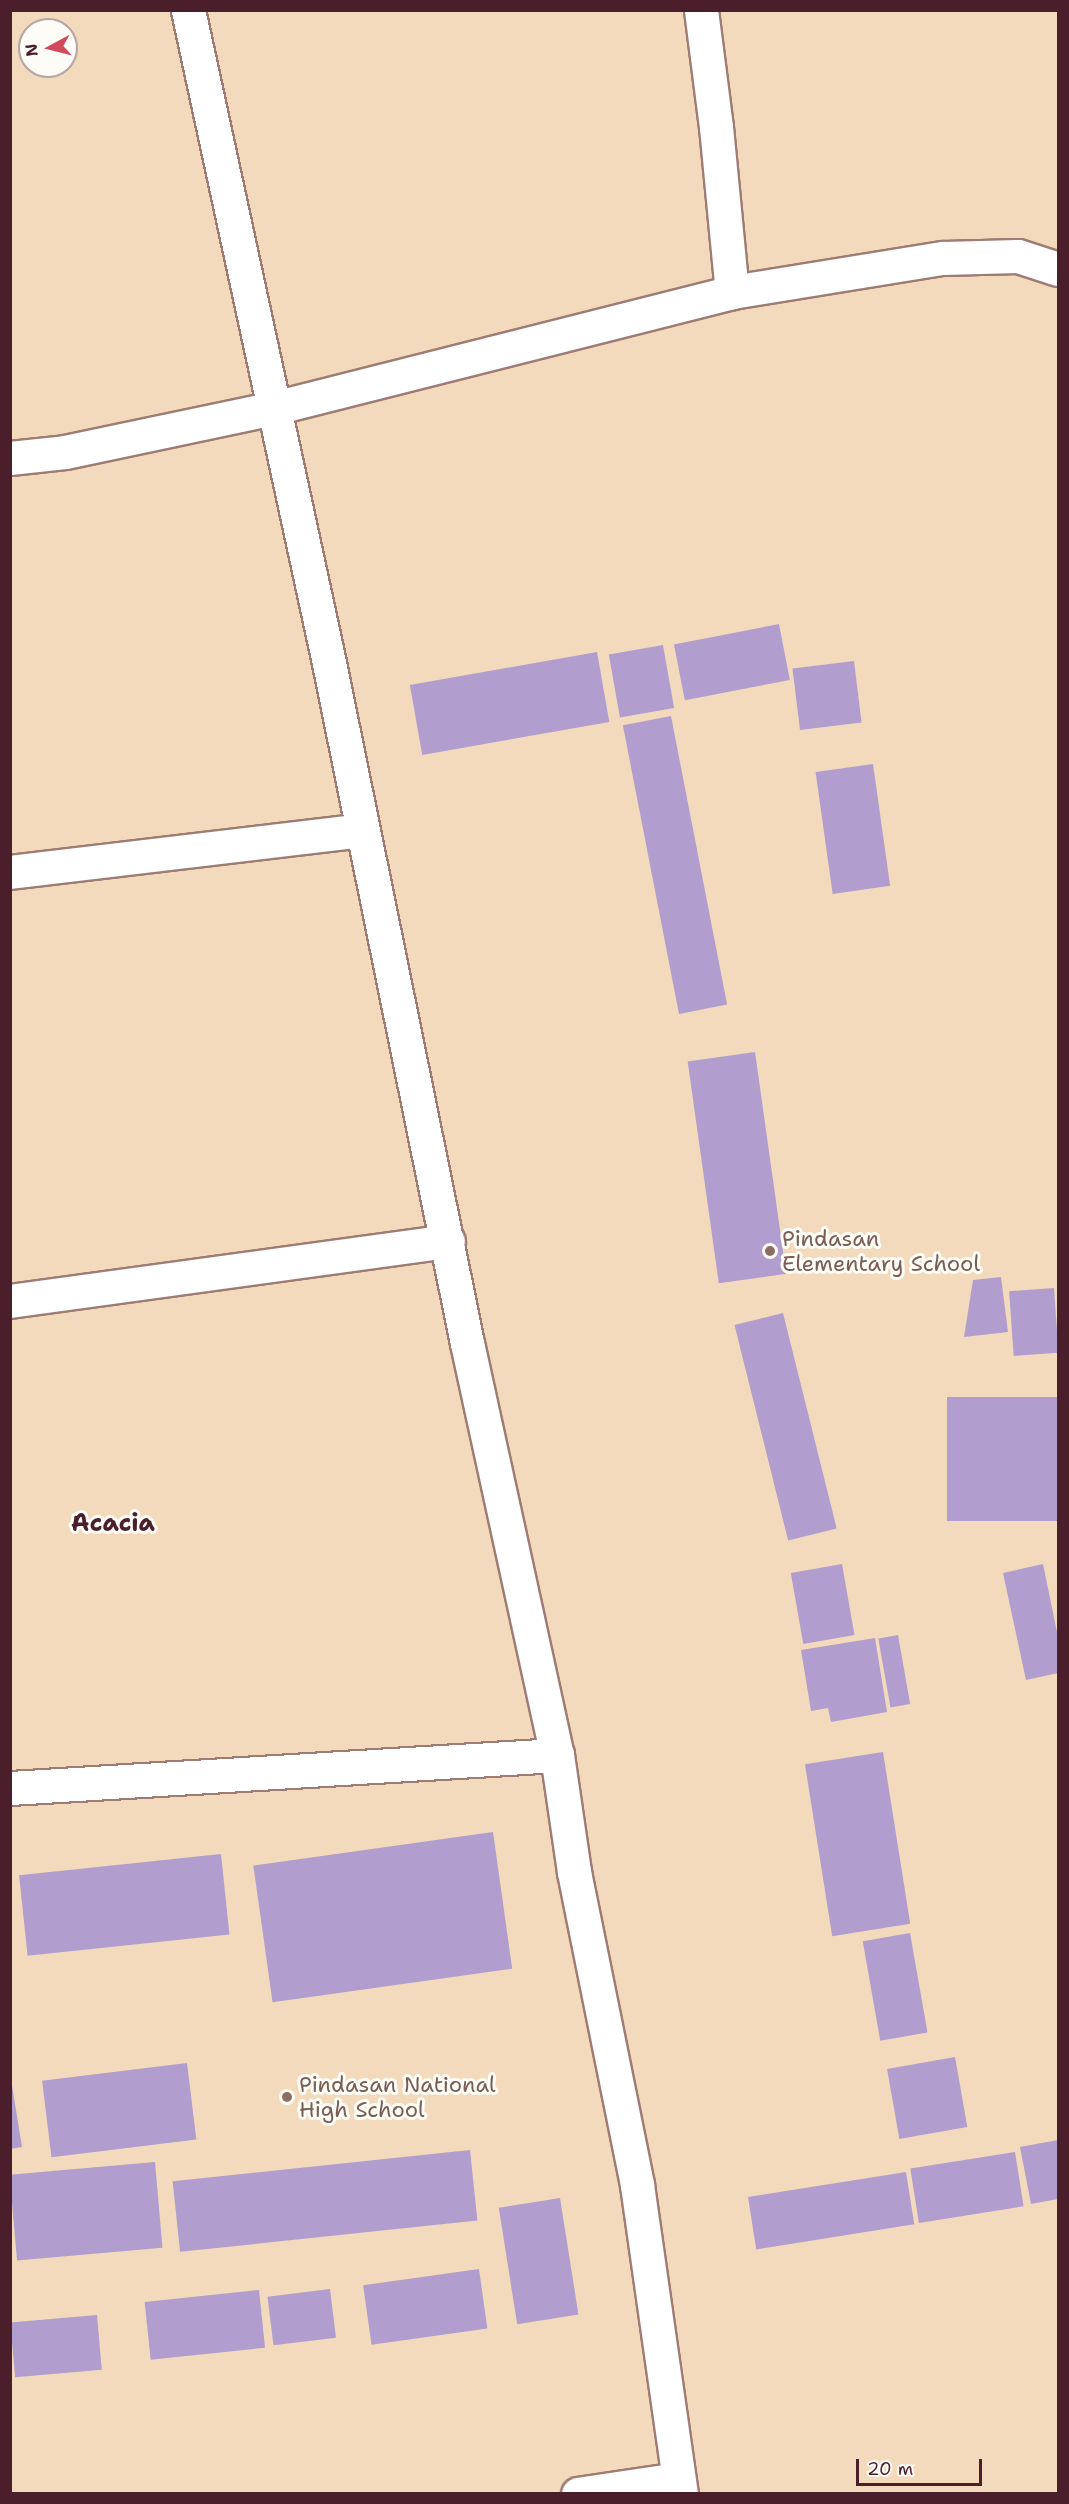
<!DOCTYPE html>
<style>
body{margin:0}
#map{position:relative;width:1069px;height:2504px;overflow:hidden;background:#f3dabc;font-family:"Shantell Sans",sans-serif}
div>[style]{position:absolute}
.building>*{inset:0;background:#b19ece;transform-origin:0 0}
.roads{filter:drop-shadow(2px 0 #9e7c74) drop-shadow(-2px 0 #9e7c74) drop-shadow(0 2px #9e7c74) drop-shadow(0 -2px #9e7c74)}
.minor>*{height:33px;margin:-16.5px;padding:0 16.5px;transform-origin:16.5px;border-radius:16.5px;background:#fff}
.tertiary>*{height:33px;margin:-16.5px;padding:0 16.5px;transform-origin:16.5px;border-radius:16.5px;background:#fff}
.dots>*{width:16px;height:16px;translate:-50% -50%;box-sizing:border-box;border:3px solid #fdfcf7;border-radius:50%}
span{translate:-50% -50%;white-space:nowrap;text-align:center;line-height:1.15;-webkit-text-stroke:6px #fdfcf7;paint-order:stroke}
.education-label{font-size:22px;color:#785e54}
.left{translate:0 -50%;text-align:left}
.neighbourhood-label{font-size:24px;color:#4a1f2b;font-weight:700}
.frame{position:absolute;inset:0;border:12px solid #4a1f2b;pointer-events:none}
.north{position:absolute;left:18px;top:18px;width:60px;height:60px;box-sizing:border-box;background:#fdfcf7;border:2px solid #b5a4a5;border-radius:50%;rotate:263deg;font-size:16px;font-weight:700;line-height:24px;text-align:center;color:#4a1f2b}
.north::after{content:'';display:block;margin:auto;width:21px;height:27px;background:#d1495b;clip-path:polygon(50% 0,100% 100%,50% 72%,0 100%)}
.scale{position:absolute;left:856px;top:2459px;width:126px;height:27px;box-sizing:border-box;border:3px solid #4a1f2b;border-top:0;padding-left:8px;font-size:18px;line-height:21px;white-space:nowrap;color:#4a1f2b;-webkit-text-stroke:4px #fdfcf7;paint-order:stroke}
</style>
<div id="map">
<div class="building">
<i style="left:779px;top:624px;width:57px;height:107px;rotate:79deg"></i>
<i style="left:663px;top:645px;width:64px;height:55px;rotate:80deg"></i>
<i style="left:597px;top:652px;width:71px;height:190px;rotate:80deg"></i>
<i style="left:854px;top:661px;width:62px;height:62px;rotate:83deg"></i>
<i style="left:671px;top:716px;width:294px;height:49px;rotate:79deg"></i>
<i style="left:873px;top:764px;width:123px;height:58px;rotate:82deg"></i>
<i style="left:755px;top:1052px;width:224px;height:68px;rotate:82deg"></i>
<i style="clip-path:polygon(1001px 1277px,1008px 1332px,964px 1337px,973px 1280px)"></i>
<i style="left:1054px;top:1288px;width:65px;height:45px;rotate:86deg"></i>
<i style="left:783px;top:1313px;width:222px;height:50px;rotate:76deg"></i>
<i style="left:1058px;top:1397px;width:124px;height:111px;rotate:90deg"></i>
<i style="left:842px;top:1564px;width:72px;height:52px;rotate:80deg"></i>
<i style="clip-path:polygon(1043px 1564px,1058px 1637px,1058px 1673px,1026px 1680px,1003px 1573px)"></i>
<i style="left:898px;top:1635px;width:70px;height:20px;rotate:80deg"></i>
<i style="clip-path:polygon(875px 1638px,887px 1712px,831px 1722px,828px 1708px,811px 1711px,801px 1650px)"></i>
<i style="left:883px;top:1752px;width:174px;height:79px;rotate:81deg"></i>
<i style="left:493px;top:1832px;width:138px;height:242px;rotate:82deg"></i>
<i style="left:221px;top:1854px;width:81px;height:203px;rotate:84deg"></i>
<i style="left:910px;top:1933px;width:101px;height:48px;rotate:80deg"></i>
<i style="left:955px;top:2057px;width:71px;height:69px;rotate:80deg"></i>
<i style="left:187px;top:2063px;width:77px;height:146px;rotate:83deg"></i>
<i style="clip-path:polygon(10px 2073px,22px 2147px,10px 2149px)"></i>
<i style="clip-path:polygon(1058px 2140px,1058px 2199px,1031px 2204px,1020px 2147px)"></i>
<i style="left:470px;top:2150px;width:71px;height:299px;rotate:84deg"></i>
<i style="left:1015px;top:2152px;width:55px;height:106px;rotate:81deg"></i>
<i style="left:155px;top:2162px;width:86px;height:146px;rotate:85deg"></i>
<i style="left:906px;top:2172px;width:53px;height:160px;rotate:81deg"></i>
<i style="left:560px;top:2198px;width:118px;height:62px;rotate:81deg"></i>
<i style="left:479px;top:2269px;width:60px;height:117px;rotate:82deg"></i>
<i style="left:330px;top:2289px;width:49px;height:63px;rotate:83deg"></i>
<i style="left:259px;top:2290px;width:58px;height:115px;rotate:84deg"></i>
<i style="left:97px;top:2315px;width:55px;height:87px;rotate:85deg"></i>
</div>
<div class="roads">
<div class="minor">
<i style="left:701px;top:10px;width:118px;rotate:82.7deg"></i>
<i style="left:716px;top:127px;width:166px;rotate:84.5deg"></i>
<i style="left:10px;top:458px;width:55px;rotate:-6.2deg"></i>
<i style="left:65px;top:452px;width:214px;rotate:-11.9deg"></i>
<i style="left:274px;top:408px;width:472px;rotate:-14.2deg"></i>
<i style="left:732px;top:292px;width:214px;rotate:-9.2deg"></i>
<i style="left:943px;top:258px;width:75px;rotate:-1.5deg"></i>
<i style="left:1018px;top:256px;width:42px;rotate:18deg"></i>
<i style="left:10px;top:872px;width:355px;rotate:-6.8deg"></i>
<i style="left:10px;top:1301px;width:442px;rotate:-7.8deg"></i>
<i style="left:10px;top:1788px;width:548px;rotate:-3.45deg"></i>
<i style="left:578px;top:2494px;width:101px;rotate:-8.5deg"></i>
</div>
<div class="tertiary">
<i style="left:188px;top:10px;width:663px;rotate:77.81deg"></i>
<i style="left:328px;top:658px;width:699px;rotate:78.53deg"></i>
<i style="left:467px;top:1343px;width:422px;rotate:77.7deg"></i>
<i style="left:557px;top:1755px;width:118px;rotate:81.7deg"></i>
<i style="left:574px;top:1872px;width:319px;rotate:78.6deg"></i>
<i style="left:637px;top:2185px;width:312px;rotate:81.9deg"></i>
</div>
</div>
<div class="dots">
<i style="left:770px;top:1251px;background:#8d6e63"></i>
<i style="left:287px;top:2097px;background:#8d6e63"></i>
</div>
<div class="education-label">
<span class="left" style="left:782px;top:1251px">Pindasan<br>Elementary School</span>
<span class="left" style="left:299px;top:2097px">Pindasan National<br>High School</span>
</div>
<div class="neighbourhood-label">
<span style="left:113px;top:1524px">Acacia</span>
</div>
<div class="frame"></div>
<div class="north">N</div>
<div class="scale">20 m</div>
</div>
